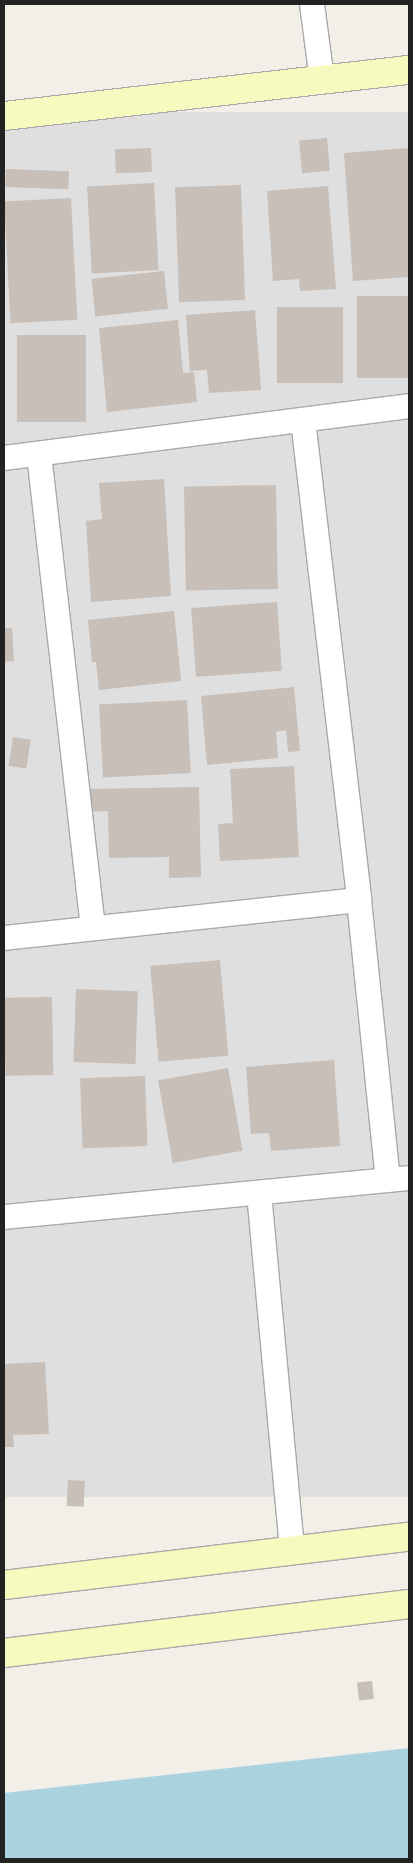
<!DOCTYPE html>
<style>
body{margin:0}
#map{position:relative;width:413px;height:1863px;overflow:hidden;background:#f2efe9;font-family:"Public Sans",sans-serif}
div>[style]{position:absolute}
.residential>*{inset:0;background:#e0dfdf;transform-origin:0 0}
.water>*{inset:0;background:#aad3df}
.building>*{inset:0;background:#c7bfb8;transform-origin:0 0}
.roads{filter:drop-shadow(1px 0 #a9a9a9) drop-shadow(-1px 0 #a9a9a9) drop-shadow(0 1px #a9a9a9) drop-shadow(0 -1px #a9a9a9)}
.street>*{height:24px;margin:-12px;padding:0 12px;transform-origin:12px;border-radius:12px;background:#fff}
.secondary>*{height:28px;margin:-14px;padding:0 14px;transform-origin:14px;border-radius:14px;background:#f7fabf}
span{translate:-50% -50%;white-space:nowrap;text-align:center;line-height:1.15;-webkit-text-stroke:4px #fff;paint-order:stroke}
.frame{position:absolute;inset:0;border:5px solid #222;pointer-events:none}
</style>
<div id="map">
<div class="residential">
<i style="left:409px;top:112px;width:1385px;height:407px;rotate:90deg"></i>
</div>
<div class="water">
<i style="clip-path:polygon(409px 1748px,409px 1859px,4px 1859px,4px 1793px)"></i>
</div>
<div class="building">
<i style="left:327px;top:138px;width:33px;height:28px;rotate:85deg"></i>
<i style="left:151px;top:148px;width:24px;height:36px;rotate:88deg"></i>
<i style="clip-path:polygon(409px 148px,409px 277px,353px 281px,344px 153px)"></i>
<i style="left:6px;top:169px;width:63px;height:18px;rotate:2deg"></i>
<i style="left:154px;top:183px;width:87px;height:67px;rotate:87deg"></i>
<i style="left:241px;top:185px;width:115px;height:66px;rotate:88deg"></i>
<i style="clip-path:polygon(328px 186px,336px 289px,300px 291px,299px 279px,273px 281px,267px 191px)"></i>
<i style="left:71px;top:198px;width:122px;height:67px;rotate:87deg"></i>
<i style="left:164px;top:271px;width:38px;height:73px;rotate:84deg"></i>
<i style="left:409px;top:296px;width:82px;height:52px;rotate:90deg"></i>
<i style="left:277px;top:307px;width:66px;height:76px"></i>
<i style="clip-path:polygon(255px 310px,261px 390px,209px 393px,207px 370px,190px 371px,186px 315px)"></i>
<i style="clip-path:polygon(178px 320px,183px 373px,194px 372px,197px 402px,107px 412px,99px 328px)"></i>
<i style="left:17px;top:335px;width:69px;height:87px"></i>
<i style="clip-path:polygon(164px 479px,171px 596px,91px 602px,86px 521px,102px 519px,99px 483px)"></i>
<i style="left:276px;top:485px;width:104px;height:92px;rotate:89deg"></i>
<i style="left:277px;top:602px;width:69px;height:86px;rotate:86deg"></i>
<i style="clip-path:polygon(174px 611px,181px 681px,99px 690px,96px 662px,92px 662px,88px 620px)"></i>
<i style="clip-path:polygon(4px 628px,12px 628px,14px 661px,4px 662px)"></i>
<i style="clip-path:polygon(294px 687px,300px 751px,288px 752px,286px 730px,276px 732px,278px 758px,207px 765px,201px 696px)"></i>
<i style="left:187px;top:700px;width:73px;height:88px;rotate:87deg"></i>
<i style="left:13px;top:737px;width:18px;height:29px;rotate:9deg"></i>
<i style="clip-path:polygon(294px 766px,299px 857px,220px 861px,218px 824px,233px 823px,230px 769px)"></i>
<i style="clip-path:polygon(199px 787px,201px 877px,169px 878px,169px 857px,109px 858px,108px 811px,87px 812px,87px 789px)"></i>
<i style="left:220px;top:960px;width:96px;height:70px;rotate:85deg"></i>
<i style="left:76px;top:989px;width:62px;height:73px;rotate:2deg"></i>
<i style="left:52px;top:997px;width:78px;height:48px;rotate:89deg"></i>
<i style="clip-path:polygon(334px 1060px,340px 1146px,271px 1151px,269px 1133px,251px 1134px,246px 1067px)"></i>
<i style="left:228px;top:1068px;width:84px;height:71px;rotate:80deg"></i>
<i style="left:145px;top:1076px;width:70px;height:65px;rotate:88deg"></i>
<i style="clip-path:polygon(45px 1362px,49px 1434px,13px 1435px,14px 1447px,4px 1447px,4px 1364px)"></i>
<i style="left:68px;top:1480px;width:17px;height:26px;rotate:3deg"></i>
<i style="left:372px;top:1681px;width:18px;height:15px;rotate:84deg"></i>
</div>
<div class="roads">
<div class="street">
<i style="left:312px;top:4px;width:77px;rotate:82.5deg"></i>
<i style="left:303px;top:420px;width:483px;rotate:83.3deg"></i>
<i style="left:359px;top:900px;width:281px;rotate:84.1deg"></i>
<i style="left:39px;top:454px;width:477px;rotate:83.5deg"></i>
<i style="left:4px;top:458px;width:408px;rotate:-7.3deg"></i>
<i style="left:4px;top:938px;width:357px;rotate:-6.1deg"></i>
<i style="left:259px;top:1193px;width:360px;rotate:84.7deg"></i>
<i style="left:4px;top:1217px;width:407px;rotate:-5.5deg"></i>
</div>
<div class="secondary">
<i style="left:4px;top:116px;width:408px;rotate:-6.5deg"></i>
<i style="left:4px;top:1585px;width:408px;rotate:-6.8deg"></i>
<i style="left:4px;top:1653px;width:408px;rotate:-6.9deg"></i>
</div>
</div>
<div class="frame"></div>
</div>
